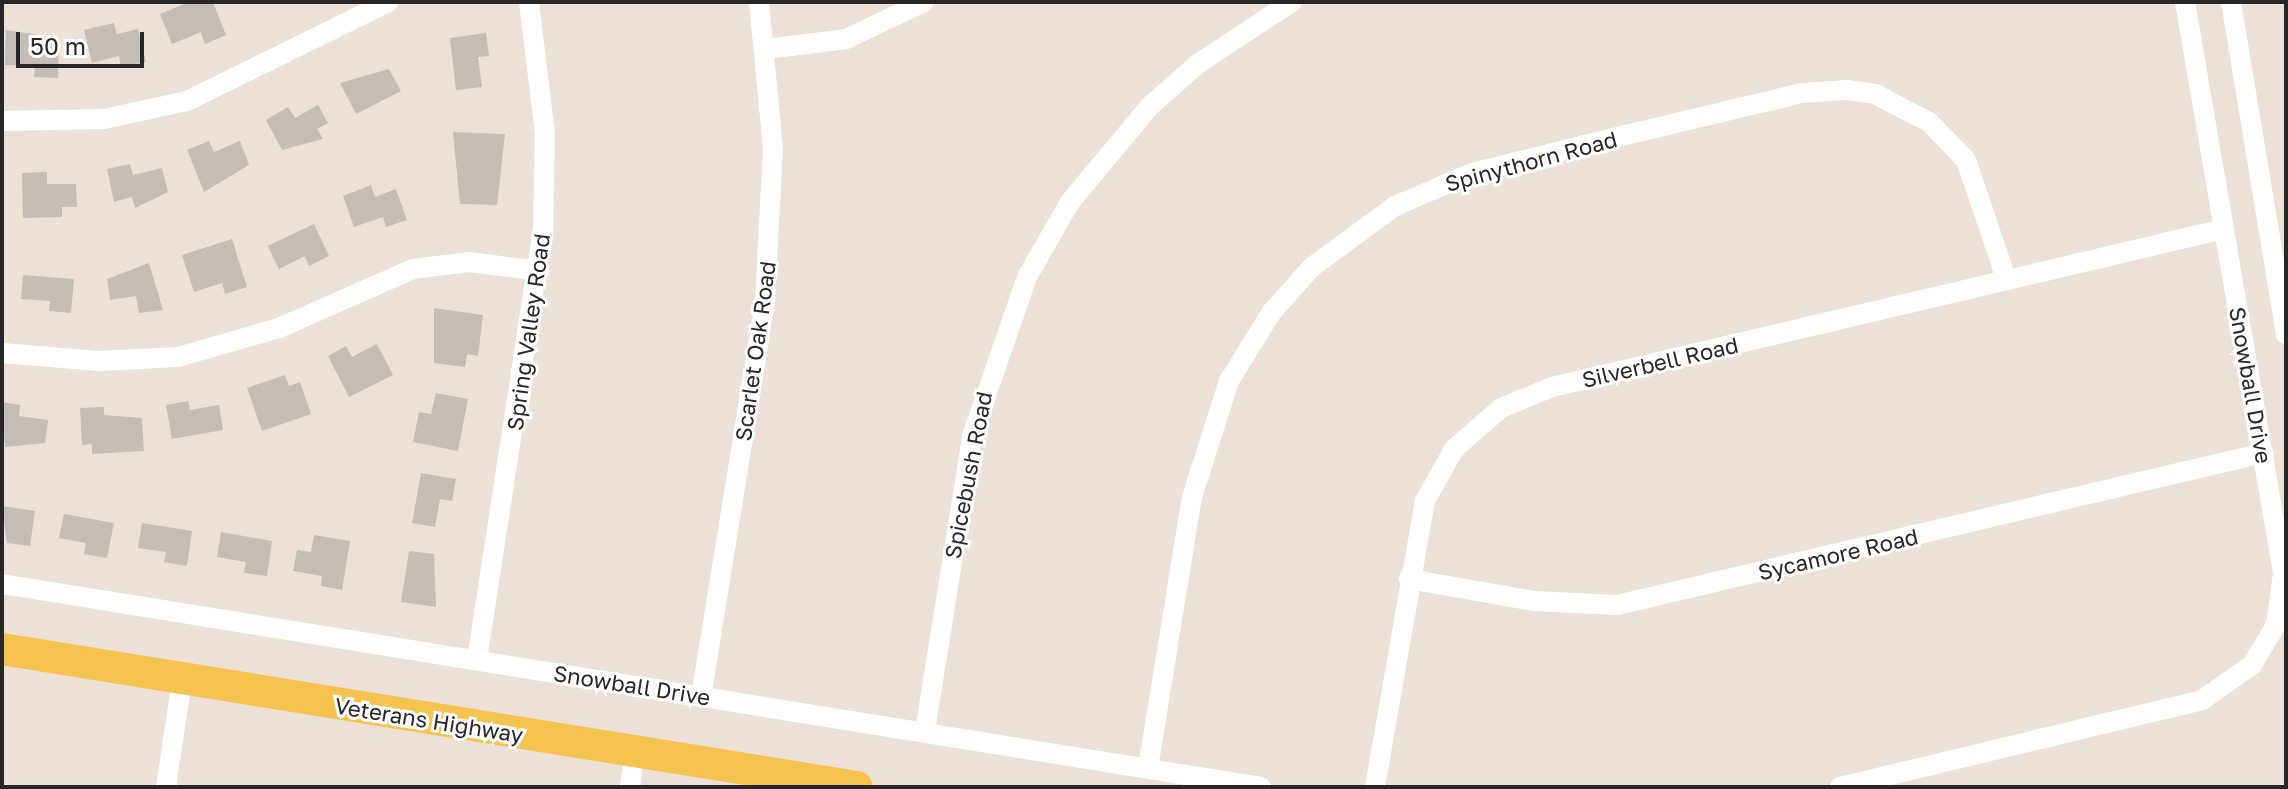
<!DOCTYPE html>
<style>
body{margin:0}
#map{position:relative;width:2288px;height:789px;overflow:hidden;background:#ebe1d7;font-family:"Golos Text",sans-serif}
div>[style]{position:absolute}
.building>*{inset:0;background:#c5beb7}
.minor>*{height:20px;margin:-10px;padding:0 10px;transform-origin:10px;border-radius:10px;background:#fff}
.primary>*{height:32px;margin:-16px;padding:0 16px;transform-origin:16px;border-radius:16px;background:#f6c250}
span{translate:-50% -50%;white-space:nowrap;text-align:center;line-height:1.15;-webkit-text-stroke:6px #fff;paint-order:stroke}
.street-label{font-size:22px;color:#272727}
.frame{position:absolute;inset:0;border:4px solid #272727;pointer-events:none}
.scale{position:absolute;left:16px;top:32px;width:128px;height:36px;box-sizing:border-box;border:4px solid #272727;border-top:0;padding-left:10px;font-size:24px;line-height:28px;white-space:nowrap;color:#272727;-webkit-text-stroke:6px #fff;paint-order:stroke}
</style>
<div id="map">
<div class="building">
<i style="clip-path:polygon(189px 2px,213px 2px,226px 35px,205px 44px,201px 32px,172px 44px,160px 14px)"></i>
<i style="clip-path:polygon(114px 23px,117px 34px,138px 29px,146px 62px,121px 67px,119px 56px,92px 63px,84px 30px)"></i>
<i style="clip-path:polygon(6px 30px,59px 38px,58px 78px,34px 77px,35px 66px,5px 65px)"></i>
<i style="clip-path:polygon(486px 33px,489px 56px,478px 57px,482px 87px,456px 90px,450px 38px)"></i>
<i style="clip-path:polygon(389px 69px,401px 91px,356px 114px,340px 83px)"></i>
<i style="clip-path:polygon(318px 105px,328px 123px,317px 129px,323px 139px,282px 150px,266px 120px,288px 107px,295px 118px)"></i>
<i style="clip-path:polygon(453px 132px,505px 134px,497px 205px,460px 204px)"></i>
<i style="clip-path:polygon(209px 141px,214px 152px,240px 141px,249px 165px,204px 192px,187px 150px)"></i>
<i style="clip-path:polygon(130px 164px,133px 175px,162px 168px,168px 192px,135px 208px,132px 197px,114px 202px,107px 169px)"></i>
<i style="clip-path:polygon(47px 172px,47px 184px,76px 184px,77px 207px,62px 207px,62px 217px,23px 218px,22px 173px)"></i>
<i style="clip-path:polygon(371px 185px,375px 197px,396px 189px,407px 220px,386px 227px,383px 217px,354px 227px,343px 196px)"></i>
<i style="clip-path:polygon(314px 224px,329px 256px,309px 266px,305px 256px,279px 269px,268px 246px)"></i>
<i style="clip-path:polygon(232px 239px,247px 287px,225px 294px,222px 283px,194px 292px,182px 255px)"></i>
<i style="clip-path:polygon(149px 263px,163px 310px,139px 313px,136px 296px,110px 300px,107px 279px)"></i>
<i style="clip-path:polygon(23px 275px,74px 279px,71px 313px,49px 311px,50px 301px,21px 299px)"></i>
<i style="clip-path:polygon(434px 308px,483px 315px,478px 356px,467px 354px,465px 367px,434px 363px)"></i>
<i style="clip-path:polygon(377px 344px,393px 375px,349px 397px,328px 356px,346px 346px,352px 357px)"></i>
<i style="clip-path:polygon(285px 375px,289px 386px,300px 382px,311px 414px,262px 431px,247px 388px)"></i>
<i style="clip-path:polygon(436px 393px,468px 399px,458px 451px,413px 442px,419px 412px,431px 414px)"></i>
<i style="clip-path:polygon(188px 401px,190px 410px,219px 405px,223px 430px,172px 439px,166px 405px)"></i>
<i style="clip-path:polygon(2px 402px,20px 405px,19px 416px,48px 420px,45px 443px,5px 447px)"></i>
<i style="clip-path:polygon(104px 407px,104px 415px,142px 418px,144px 451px,92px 454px,92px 444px,82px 445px,80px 408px)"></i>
<i style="clip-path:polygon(421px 473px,456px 479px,452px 501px,440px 499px,435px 527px,412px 523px)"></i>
<i style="clip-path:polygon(2px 506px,35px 511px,30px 546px,7px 543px)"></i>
<i style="clip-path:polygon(64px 514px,114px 523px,107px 558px,84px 554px,86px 543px,59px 538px)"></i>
<i style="clip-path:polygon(142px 523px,192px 531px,187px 566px,164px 562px,166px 552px,138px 548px)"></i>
<i style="clip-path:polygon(221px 532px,272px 541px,267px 576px,244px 573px,246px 562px,217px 557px)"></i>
<i style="clip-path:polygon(314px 535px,350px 541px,342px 590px,321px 586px,322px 576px,293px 571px,297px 550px,311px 552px)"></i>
<i style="clip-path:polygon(409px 551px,434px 554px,436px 607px,401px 602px)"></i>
</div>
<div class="minor">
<i style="left:2231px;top:2px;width:337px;rotate:80.6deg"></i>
<i style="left:767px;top:49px;width:80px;rotate:-7.2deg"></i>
<i style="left:846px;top:39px;width:86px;rotate:-25.4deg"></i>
<i style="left:2px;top:121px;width:102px;rotate:-1.1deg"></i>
<i style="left:104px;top:119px;width:85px;rotate:-12.2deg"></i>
<i style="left:187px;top:101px;width:224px;rotate:-26.2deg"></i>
<i style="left:2px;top:353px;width:97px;rotate:4.7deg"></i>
<i style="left:99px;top:361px;width:79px;rotate:-2.9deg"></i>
<i style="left:178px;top:357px;width:105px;rotate:-16deg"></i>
<i style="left:279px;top:328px;width:146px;rotate:-23.8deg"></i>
<i style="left:413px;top:269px;width:56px;rotate:-7.1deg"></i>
<i style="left:469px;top:262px;width:71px;rotate:7.3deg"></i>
<i style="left:1409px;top:579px;width:127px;rotate:10deg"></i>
<i style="left:1534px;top:601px;width:83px;rotate:2.8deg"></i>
<i style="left:1617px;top:605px;width:664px;rotate:-13.24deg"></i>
<i style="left:2px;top:584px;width:1275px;rotate:9.16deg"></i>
<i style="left:477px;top:660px;width:437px;rotate:-81.3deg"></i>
<i style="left:543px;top:228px;width:94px;rotate:-88.8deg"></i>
<i style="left:545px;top:134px;width:133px;rotate:-96.9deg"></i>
<i style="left:701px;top:697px;width:402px;rotate:-80.8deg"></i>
<i style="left:765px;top:300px;width:152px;rotate:-87deg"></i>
<i style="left:773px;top:148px;width:147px;rotate:-95.5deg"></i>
<i style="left:925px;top:731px;width:299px;rotate:-80.9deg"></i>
<i style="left:972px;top:436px;width:168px;rotate:-70.9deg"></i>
<i style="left:1027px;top:277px;width:86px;rotate:-60.2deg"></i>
<i style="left:1070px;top:202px;width:125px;rotate:-50.2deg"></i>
<i style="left:1150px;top:106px;width:65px;rotate:-41.3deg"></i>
<i style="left:1199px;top:63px;width:111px;rotate:-33.3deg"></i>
<i style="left:1148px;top:768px;width:275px;rotate:-80.8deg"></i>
<i style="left:1192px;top:497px;width:122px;rotate:-72.3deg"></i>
<i style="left:1229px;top:381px;width:80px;rotate:-58.3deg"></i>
<i style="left:1271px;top:313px;width:62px;rotate:-48.3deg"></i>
<i style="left:1312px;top:267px;width:103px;rotate:-36.3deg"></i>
<i style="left:1395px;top:206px;width:84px;rotate:-23.2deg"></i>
<i style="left:1472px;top:173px;width:115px;rotate:-14deg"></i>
<i style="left:1584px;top:145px;width:224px;rotate:-13.4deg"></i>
<i style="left:1802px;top:93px;width:45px;rotate:-3.8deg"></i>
<i style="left:1847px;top:90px;width:28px;rotate:8deg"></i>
<i style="left:1875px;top:94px;width:61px;rotate:27.4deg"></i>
<i style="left:1929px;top:122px;width:53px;rotate:45.8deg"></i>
<i style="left:1966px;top:160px;width:125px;rotate:71.3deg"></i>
<i style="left:166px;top:787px;width:108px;rotate:-81.5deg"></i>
<i style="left:630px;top:787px;width:33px;rotate:-83deg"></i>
<i style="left:1375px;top:787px;width:290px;rotate:-80.1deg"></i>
<i style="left:1425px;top:501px;width:60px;rotate:-60.9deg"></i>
<i style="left:1454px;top:449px;width:62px;rotate:-41.1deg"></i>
<i style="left:1501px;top:408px;width:55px;rotate:-22.4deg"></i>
<i style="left:1552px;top:387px;width:690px;rotate:-13.23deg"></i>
<i style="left:1840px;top:787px;width:372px;rotate:-13.5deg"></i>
<i style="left:2202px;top:700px;width:61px;rotate:-35deg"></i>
<i style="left:2252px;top:665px;width:47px;rotate:-59deg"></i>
<i style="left:2276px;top:625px;width:52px;rotate:-82.3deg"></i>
<i style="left:2283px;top:573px;width:579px;rotate:-99.74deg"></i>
</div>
<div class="primary">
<i style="left:2px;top:649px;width:866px;rotate:9.17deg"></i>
</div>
<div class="street-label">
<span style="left:1531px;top:161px;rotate:-15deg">Spinythorn Road</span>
<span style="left:528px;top:332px;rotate:-82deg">Spring Valley Road</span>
<span style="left:755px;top:351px;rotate:-82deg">Scarlet Oak Road</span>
<span style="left:1660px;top:362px;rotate:-13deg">Silverbell Road</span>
<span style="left:2251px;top:385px;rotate:80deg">Snowball Drive</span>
<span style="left:968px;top:475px;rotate:-79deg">Spicebush Road</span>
<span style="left:1838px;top:554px;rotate:-13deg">Sycamore Road</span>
<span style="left:632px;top:685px;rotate:9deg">Snowball Drive</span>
<span style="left:429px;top:720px;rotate:9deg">Veterans Highway</span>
</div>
<div class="frame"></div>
<div class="scale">50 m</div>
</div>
